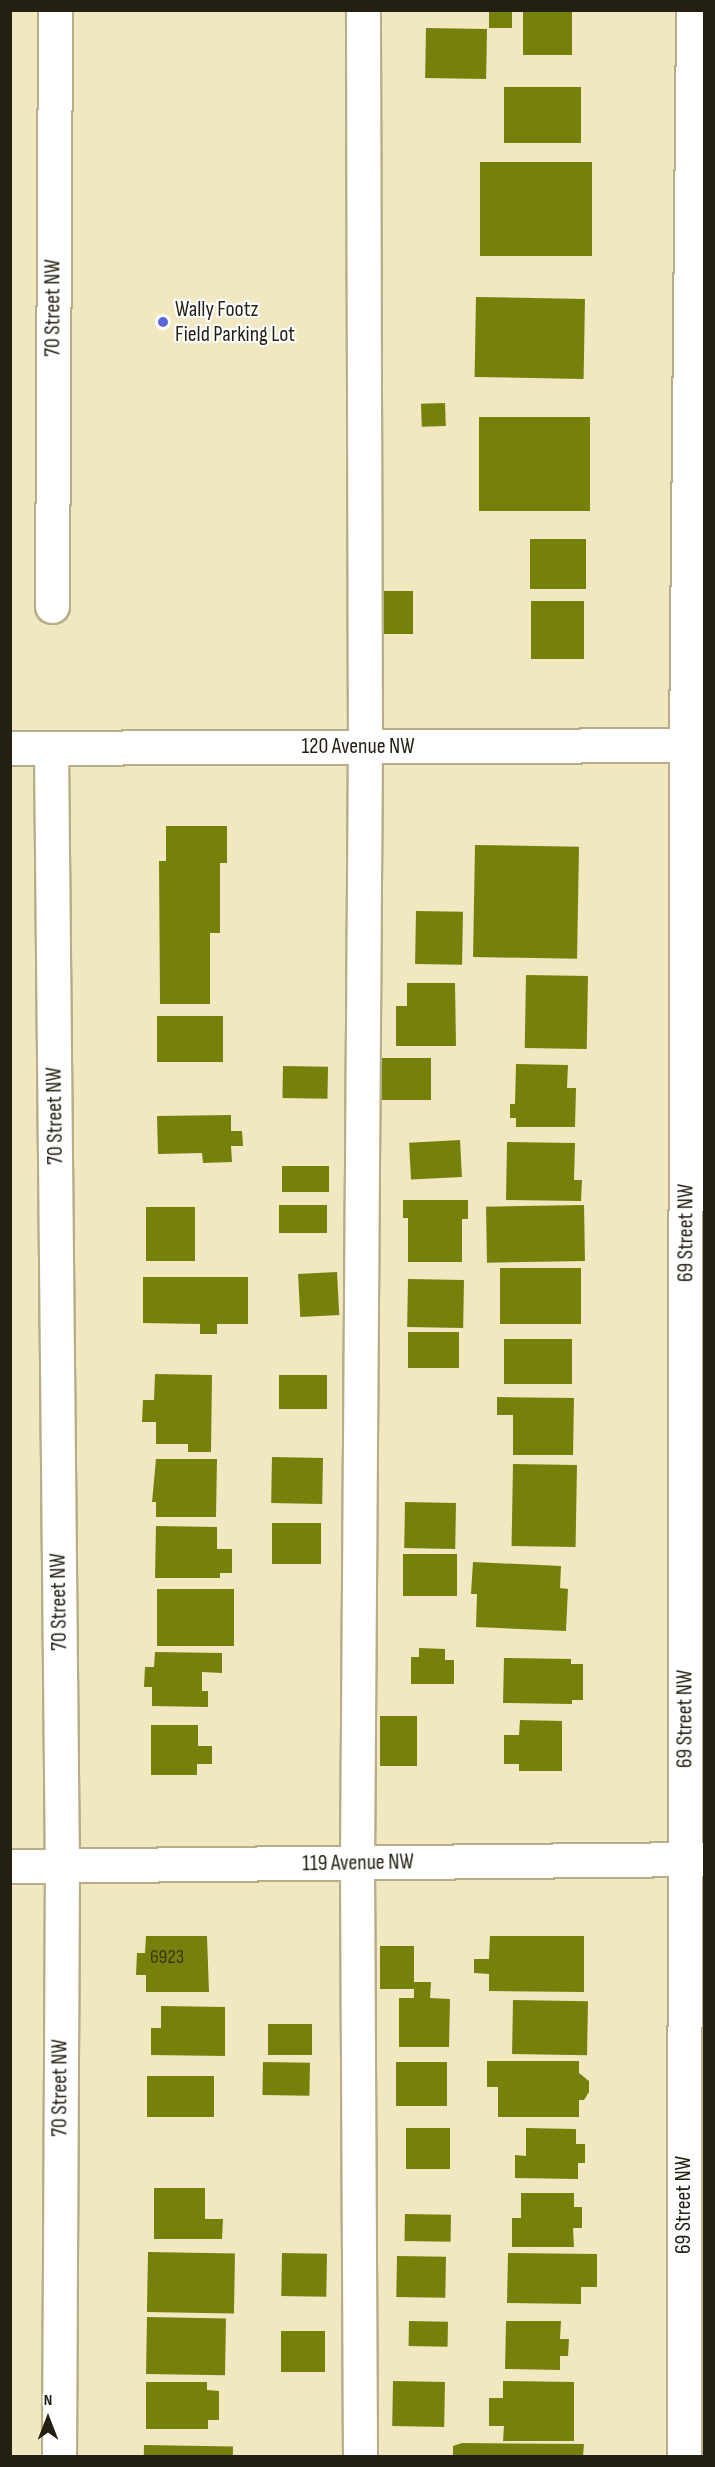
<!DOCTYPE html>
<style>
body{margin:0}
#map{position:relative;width:715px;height:2467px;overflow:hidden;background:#f1e7c1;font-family:"Sofia Sans Condensed",sans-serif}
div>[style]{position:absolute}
.building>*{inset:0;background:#76810c;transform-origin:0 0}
.roads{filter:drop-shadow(2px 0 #b7ae89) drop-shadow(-2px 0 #b7ae89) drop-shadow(0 2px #b7ae89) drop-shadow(0 -2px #b7ae89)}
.minor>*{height:33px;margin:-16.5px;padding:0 16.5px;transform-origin:16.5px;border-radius:16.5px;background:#fff}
.dots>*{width:16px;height:16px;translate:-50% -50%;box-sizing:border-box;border:3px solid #fff;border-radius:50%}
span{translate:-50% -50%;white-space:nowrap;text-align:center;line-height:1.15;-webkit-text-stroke:4.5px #fff;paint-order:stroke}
.number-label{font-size:20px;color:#383810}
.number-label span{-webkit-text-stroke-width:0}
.street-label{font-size:22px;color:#231f11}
.poi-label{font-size:22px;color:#231f11}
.left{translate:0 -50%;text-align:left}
.frame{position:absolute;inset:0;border:12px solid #231f11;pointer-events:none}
.north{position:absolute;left:18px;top:2389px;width:60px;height:60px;-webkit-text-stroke:4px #fff;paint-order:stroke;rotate:0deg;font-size:16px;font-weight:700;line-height:24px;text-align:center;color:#231f11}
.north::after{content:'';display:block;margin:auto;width:21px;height:27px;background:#231f11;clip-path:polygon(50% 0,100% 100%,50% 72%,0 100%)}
</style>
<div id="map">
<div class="building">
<i style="left:489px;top:10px;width:23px;height:18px"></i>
<i style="left:523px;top:10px;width:49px;height:45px"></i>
<i style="left:426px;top:28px;width:61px;height:50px;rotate:1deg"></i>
<i style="left:504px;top:87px;width:77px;height:56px"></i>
<i style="left:480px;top:162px;width:112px;height:94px"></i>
<i style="left:476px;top:297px;width:109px;height:80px;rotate:1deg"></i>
<i style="left:445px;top:403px;width:23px;height:24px;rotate:88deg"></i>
<i style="left:479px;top:417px;width:111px;height:94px"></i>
<i style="left:530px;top:539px;width:56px;height:50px"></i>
<i style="left:413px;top:591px;width:43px;height:29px;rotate:90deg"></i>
<i style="left:531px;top:601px;width:53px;height:58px"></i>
<i style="clip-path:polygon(166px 826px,227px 826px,227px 863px,220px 863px,220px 933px,210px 933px,210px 1004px,160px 1004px,159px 861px,166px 861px)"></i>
<i style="left:475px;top:845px;width:104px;height:112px;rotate:1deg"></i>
<i style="left:416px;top:911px;width:47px;height:53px;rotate:1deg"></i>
<i style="left:526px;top:975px;width:62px;height:73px;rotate:1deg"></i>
<i style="clip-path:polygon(407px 983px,455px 983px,456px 1046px,396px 1046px,396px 1006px,407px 1006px)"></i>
<i style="left:157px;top:1016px;width:66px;height:46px"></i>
<i style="left:380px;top:1058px;width:51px;height:42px"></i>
<i style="clip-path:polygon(516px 1064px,568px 1065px,567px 1088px,576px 1088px,575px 1127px,516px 1127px,516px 1118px,510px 1118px,510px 1104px,515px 1104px)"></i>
<i style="left:283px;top:1066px;width:45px;height:32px;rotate:1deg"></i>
<i style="clip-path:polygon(231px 1115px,231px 1131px,242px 1131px,243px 1146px,231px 1146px,232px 1162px,203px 1163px,202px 1153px,158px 1154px,157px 1116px)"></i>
<i style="left:460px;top:1140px;width:37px;height:51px;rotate:87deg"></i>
<i style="clip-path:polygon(507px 1142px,575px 1143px,574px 1180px,582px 1180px,581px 1201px,506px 1200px)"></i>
<i style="left:282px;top:1166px;width:47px;height:26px"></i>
<i style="clip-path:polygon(403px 1200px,468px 1200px,468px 1219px,462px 1219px,462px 1262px,408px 1262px,408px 1218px,403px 1218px)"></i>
<i style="left:279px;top:1205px;width:48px;height:28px"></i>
<i style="left:584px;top:1205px;width:56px;height:98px;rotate:89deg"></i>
<i style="left:146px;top:1207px;width:49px;height:54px"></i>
<i style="left:500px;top:1268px;width:81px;height:56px"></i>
<i style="left:337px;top:1272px;width:43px;height:39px;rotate:87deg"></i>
<i style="clip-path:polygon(143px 1277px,248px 1277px,248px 1324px,217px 1324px,217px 1334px,200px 1334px,200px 1324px,143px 1323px)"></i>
<i style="left:408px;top:1279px;width:56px;height:48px;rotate:1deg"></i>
<i style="left:459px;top:1332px;width:36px;height:51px;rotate:90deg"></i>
<i style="left:504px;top:1339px;width:68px;height:45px"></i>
<i style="clip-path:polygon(155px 1374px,212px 1375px,211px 1452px,188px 1452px,188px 1444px,156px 1444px,156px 1422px,142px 1422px,143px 1400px,154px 1400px)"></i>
<i style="left:279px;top:1375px;width:48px;height:34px"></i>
<i style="clip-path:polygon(497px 1397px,574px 1398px,573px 1455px,513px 1455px,513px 1415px,497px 1415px)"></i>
<i style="left:272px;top:1457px;width:51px;height:46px;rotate:1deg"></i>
<i style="clip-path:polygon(156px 1459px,217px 1459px,216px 1517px,156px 1517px,156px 1502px,152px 1502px)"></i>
<i style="left:513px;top:1464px;width:64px;height:82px;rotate:1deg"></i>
<i style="left:405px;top:1502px;width:51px;height:46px;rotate:1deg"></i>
<i style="left:272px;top:1523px;width:49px;height:41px"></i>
<i style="clip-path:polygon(156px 1526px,217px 1527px,217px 1549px,232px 1549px,232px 1573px,220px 1573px,220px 1578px,155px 1578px)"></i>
<i style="left:403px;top:1554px;width:54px;height:42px"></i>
<i style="clip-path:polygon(473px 1562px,561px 1566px,560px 1588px,568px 1589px,566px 1631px,476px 1627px,477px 1594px,471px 1594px)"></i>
<i style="left:157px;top:1589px;width:77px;height:57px"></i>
<i style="clip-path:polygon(419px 1648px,445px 1649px,445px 1660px,454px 1660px,454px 1684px,411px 1684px,411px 1657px,419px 1657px)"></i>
<i style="clip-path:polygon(155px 1652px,222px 1653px,222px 1673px,202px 1672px,202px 1691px,208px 1691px,208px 1707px,152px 1706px,152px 1687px,144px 1687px,145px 1667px,154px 1667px)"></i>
<i style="clip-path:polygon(504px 1658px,571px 1659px,571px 1664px,583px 1664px,583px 1700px,572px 1700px,572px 1704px,503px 1703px)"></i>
<i style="left:380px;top:1716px;width:37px;height:50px"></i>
<i style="clip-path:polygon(520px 1720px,562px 1721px,562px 1771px,519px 1771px,519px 1764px,504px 1764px,504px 1735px,519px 1735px)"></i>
<i style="clip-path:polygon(151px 1725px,198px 1725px,198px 1746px,212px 1746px,212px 1764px,197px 1764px,197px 1775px,151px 1775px)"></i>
<i style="clip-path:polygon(146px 1936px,207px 1936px,209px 1992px,146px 1992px,146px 1975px,136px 1975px,137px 1953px,145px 1953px)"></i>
<i style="clip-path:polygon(490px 1936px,584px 1936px,584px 1992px,489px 1991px,489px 1974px,474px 1973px,474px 1959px,489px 1959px)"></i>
<i style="clip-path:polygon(380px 1946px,414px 1946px,414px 1982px,431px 1982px,430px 1998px,450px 1999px,449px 2047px,399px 2047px,399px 1998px,414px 1998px,414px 1989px,380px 1989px)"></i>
<i style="left:513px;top:2000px;width:75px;height:54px;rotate:1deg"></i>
<i style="clip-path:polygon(161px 2006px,225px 2007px,225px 2056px,151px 2055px,151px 2028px,161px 2028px)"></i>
<i style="left:268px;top:2024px;width:44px;height:31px"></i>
<i style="clip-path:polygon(487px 2061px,579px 2061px,579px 2073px,589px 2081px,589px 2092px,584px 2100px,579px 2100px,579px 2117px,498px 2117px,498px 2087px,487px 2087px)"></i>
<i style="left:263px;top:2062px;width:47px;height:33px;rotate:1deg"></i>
<i style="left:396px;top:2062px;width:51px;height:44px"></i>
<i style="left:147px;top:2076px;width:67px;height:41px"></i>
<i style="left:406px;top:2128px;width:44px;height:41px"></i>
<i style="clip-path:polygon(526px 2128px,576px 2129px,576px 2144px,585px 2144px,585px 2163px,578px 2163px,578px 2179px,515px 2178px,515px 2155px,526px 2156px)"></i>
<i style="clip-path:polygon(154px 2188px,205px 2188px,205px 2219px,223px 2219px,222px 2239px,154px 2239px)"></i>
<i style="clip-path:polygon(521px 2193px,574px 2193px,574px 2207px,582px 2207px,582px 2228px,573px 2228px,574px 2247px,512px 2247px,512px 2218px,521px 2218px)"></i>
<i style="left:405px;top:2214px;width:46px;height:27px;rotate:1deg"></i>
<i style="left:148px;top:2252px;width:87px;height:60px;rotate:1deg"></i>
<i style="left:282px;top:2253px;width:45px;height:43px;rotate:1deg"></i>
<i style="clip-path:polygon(508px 2253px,597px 2254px,597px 2287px,581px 2287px,581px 2304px,507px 2303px)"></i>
<i style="left:397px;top:2256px;width:49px;height:41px;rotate:1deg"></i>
<i style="left:147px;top:2317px;width:79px;height:57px;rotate:1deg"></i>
<i style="left:409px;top:2321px;width:39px;height:25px;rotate:1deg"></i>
<i style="clip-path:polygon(506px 2321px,561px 2321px,560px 2339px,569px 2339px,568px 2356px,560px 2356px,560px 2370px,505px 2369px)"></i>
<i style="left:281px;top:2331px;width:44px;height:41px"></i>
<i style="left:393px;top:2381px;width:52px;height:45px;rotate:1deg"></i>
<i style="clip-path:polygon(503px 2381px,574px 2382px,574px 2441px,503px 2441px,504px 2426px,489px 2426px,489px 2398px,503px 2398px)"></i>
<i style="clip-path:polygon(146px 2382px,207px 2382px,207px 2390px,219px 2391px,219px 2420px,208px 2420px,208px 2429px,146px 2429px)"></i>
<i style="clip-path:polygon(462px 2443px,584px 2444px,583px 2456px,453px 2456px,453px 2446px)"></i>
<i style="left:144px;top:2445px;width:89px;height:11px;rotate:1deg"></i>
</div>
<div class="roads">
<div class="minor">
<i style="left:52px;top:606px;width:596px;rotate:-89.71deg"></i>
<i style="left:10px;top:748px;width:694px;rotate:-0.25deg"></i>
<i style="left:51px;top:748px;width:1118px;rotate:89.44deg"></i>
<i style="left:62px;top:1866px;width:590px;rotate:90.29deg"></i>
<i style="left:10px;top:1866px;width:694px;rotate:-0.58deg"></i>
<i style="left:360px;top:2456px;width:593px;rotate:-90.29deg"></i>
<i style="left:357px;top:1863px;width:1116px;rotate:-89.59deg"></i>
<i style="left:365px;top:747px;width:737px;rotate:-90.16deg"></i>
<i style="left:684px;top:2456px;width:1711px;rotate:-89.93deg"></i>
<i style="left:686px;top:745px;width:735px;rotate:-89.45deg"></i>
</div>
</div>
<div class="dots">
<i style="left:163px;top:322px;background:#5c65dc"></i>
</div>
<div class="number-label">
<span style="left:167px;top:1957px">6923</span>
</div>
<div class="street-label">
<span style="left:53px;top:308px;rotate:-90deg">70 Street NW</span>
<span style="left:358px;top:747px">120 Avenue NW</span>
<span style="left:55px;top:1116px;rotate:-91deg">70 Street NW</span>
<span style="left:686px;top:1233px;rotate:-90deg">69 Street NW</span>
<span style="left:59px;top:1602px;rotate:-91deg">70 Street NW</span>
<span style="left:685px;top:1719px;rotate:-90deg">69 Street NW</span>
<span style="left:358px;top:1863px;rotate:-1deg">119 Avenue NW</span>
<span style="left:60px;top:2088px;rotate:-90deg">70 Street NW</span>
<span style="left:684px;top:2205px;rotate:-90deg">69 Street NW</span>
</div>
<div class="poi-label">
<span class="left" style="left:175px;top:322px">Wally Footz<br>Field Parking Lot</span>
</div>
<div class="frame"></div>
<div class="north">N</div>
</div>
